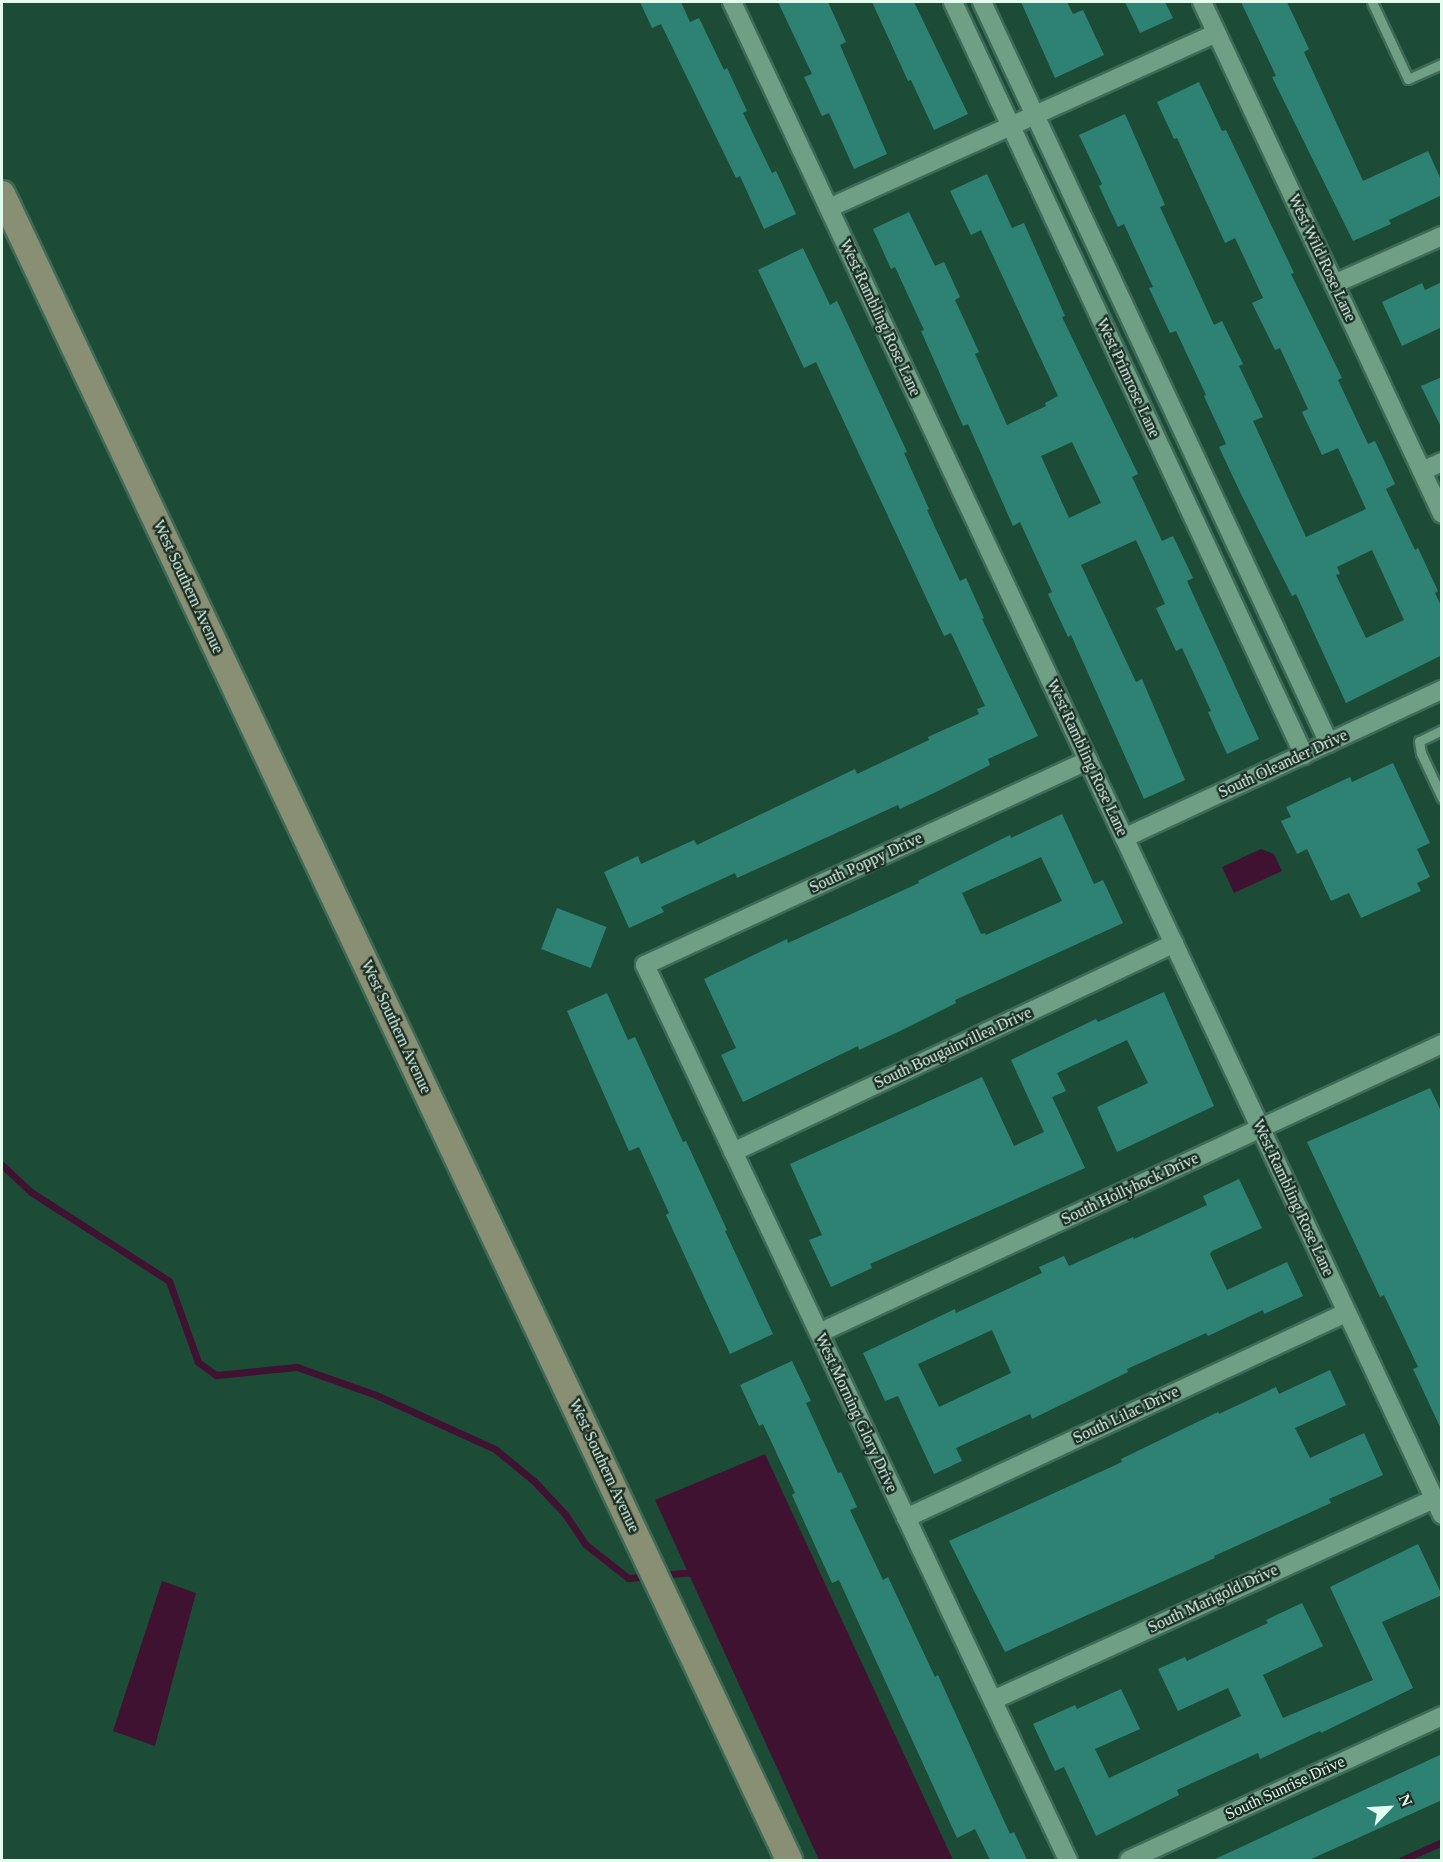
<!DOCTYPE html>
<style>
body{margin:0}
#map{position:relative;width:1443px;height:1862px;overflow:hidden;background:#1d4c36;font-family:"Times New Roman",serif}
div>[style]{position:absolute}
.water>*{inset:0;background:#3f1232}
.stream>*{height:7px;margin:-3.5px;padding:0 3.5px;transform-origin:3.5px;border-radius:3.5px;background:#3f1232}
.building>*{inset:0;background:#2e8274;transform-origin:0 0}
.roads{filter:drop-shadow(2px 0 #406a58) drop-shadow(-2px 0 #406a58) drop-shadow(0 2px #406a58) drop-shadow(0 -2px #406a58)}
.service>*{height:9px;margin:-4.5px;padding:0 4.5px;transform-origin:4.5px;border-radius:4.5px;background:#6f9f85}
.minor>*{height:18px;margin:-9px;padding:0 9px;transform-origin:9px;border-radius:9px;background:#6f9f85}
.secondary>*{height:26px;margin:-13px;padding:0 13px;transform-origin:13px;border-radius:13px;background:#898f72}
span{translate:-50% -50%;white-space:nowrap;text-align:center;line-height:1.15;-webkit-text-stroke:4.5px #192d23;paint-order:stroke}
.street-label{font-size:16px;color:#e3fcee}
.frame{position:absolute;inset:0;border:3px solid #e3fcee;pointer-events:none}
.north{position:absolute;left:1359px;top:1778px;width:60px;height:60px;-webkit-text-stroke:4px #192d23;paint-order:stroke;rotate:65deg;font-size:16px;font-weight:700;line-height:24px;text-align:center;color:#e3fcee}
.north::after{content:'';display:block;margin:auto;width:21px;height:27px;background:#e3fcee;clip-path:polygon(50% 0,100% 100%,50% 72%,0 100%)}
</style>
<div id="map">
<div class="water">
<i style="clip-path:polygon(1261px 849px,1274px 854px,1282px 871px,1234px 893px,1222px 867px)"></i>
<i style="clip-path:polygon(765px 1454px,953px 1860px,819px 1860px,655px 1500px)"></i>
<i style="clip-path:polygon(162px 1581px,196px 1593px,155px 1746px,113px 1731px)"></i>
</div>
<div class="stream">
<i style="left:2px;top:1165px;width:40px;rotate:43deg"></i>
<i style="left:31px;top:1192px;width:164px;rotate:32.8deg"></i>
<i style="left:169px;top:1281px;width:86px;rotate:70.3deg"></i>
<i style="left:198px;top:1362px;width:22px;rotate:36deg"></i>
<i style="left:216px;top:1375px;width:81px;rotate:-5.6deg"></i>
<i style="left:297px;top:1367px;width:84px;rotate:19.5deg"></i>
<i style="left:376px;top:1395px;width:131px;rotate:24.4deg"></i>
<i style="left:495px;top:1449px;width:50px;rotate:39.4deg"></i>
<i style="left:534px;top:1481px;width:45px;rotate:46.8deg"></i>
<i style="left:565px;top:1514px;width:36px;rotate:56deg"></i>
<i style="left:585px;top:1544px;width:55px;rotate:38.3deg"></i>
<i style="left:628px;top:1578px;width:21px;rotate:-5deg"></i>
<i style="left:660px;top:1575px;width:37px;rotate:-5deg"></i>
<i style="left:1402px;top:1860px;width:44px;rotate:-24.2deg"></i>
</div>
<div class="building">
<i style="clip-path:polygon(640px 2px,681px 2px,690px 22px,699px 18px,724px 70px,727px 68px,747px 111px,743px 113px,772px 173px,776px 171px,796px 214px,764px 229px,740px 176px,736px 178px,661px 24px,652px 28px)"></i>
<i style="clip-path:polygon(778px 2px,828px 2px,846px 42px,840px 45px,887px 154px,854px 169px,829px 113px,822px 116px,804px 77px,812px 74px)"></i>
<i style="clip-path:polygon(872px 2px,914px 2px,968px 114px,934px 130px,911px 80px,908px 81px)"></i>
<i style="clip-path:polygon(1021px 2px,1067px 2px,1073px 14px,1083px 10px,1104px 55px,1055px 78px)"></i>
<i style="clip-path:polygon(1125px 2px,1165px 2px,1173px 18px,1140px 33px)"></i>
<i style="clip-path:polygon(1241px 2px,1287px 2px,1309px 49px,1304px 52px,1363px 181px,1428px 151px,1442px 182px,1442px 195px,1389px 220px,1391px 224px,1353px 241px,1272px 77px,1276px 76px)"></i>
<i style="clip-path:polygon(evenodd,1199px 82px,1222px 131px,1226px 130px,1294px 273px,1291px 274px,1342px 378px,1338px 380px,1368px 444px,1375px 441px,1395px 484px,1386px 489px,1415px 550px,1418px 548px,1438px 591px,1435px 593px,1442px 608px,1442px 655px,1346px 703px,1296px 594px,1292px 596px,1240px 492px,1219px 447px,1226px 444px,1204px 396px,1206px 395px,1176px 331px,1170px 333px,1149px 288px,1153px 287px,1124px 224px,1118px 227px,1099px 186px,1102px 184px,1079px 135px,1125px 114px,1165px 205px,1160px 207px,1214px 325px,1222px 321px,1243px 364px,1239px 366px,1263px 417px,1253px 421px,1306px 537px,1366px 509px,1338px 448px,1322px 455px,1302px 412px,1308px 409px,1280px 348px,1275px 350px,1252px 303px,1263px 298px,1235px 238px,1225px 243px,1177px 138px,1174px 139px,1157px 102px,1199px 82px,1372px 550px,1404px 620px,1366px 638px,1336px 575px,1340px 574px,1337px 567px,1372px 550px)"></i>
<i style="clip-path:polygon(evenodd,987px 174px,1012px 228px,1024px 223px,1065px 316px,1062px 317px,1138px 474px,1132px 477px,1162px 541px,1173px 536px,1193px 578px,1187px 581px,1259px 739px,1227px 754px,1208px 712px,1211px 711px,1182px 648px,1176px 651px,1156px 608px,1165px 604px,1136px 540px,1081px 565px,1136px 682px,1142px 679px,1185px 780px,1144px 799px,1071px 635px,1068px 637px,1048px 594px,1052px 592px,1020px 522px,1013px 526px,968px 424px,963px 426px,921px 331px,924px 330px,895px 267px,891px 269px,873px 229px,909px 212px,935px 266px,944px 262px,960px 297px,955px 300px,979px 352px,975px 354px,1007px 425px,1046px 406px,1045px 403px,1058px 396px,981px 230px,971px 235px,950px 191px,987px 174px,1072px 442px,1101px 503px,1069px 518px,1041px 456px,1072px 442px)"></i>
<i style="clip-path:polygon(803px 248px,830px 305px,837px 301px,907px 452px,904px 453px,929px 509px,927px 510px,960px 581px,966px 578px,984px 618px,982px 619px,1038px 736px,988px 759px,990px 765px,936px 792px,900px 809px,898px 805px,737px 878px,735px 873px,661px 907px,664px 912px,629px 928px,604px 872px,638px 856px,641px 864px,694px 840px,697px 845px,855px 769px,857px 774px,929px 740px,928px 737px,979px 714px,977px 709px,985px 706px,951px 633px,944px 636px,816px 362px,804px 368px,758px 270px)"></i>
<i style="clip-path:polygon(1442px 282px,1442px 327px,1402px 346px,1382px 302px,1422px 283px,1425px 290px)"></i>
<i style="clip-path:polygon(1442px 377px,1442px 429px,1421px 386px)"></i>
<i style="clip-path:polygon(1393px 763px,1430px 843px,1417px 849px,1430px 877px,1417px 883px,1421px 891px,1361px 918px,1349px 893px,1331px 901px,1307px 849px,1297px 854px,1281px 821px,1291px 817px,1286px 807px,1350px 777px,1352px 782px)"></i>
<i style="clip-path:polygon(evenodd,1062px 814px,1094px 884px,1103px 880px,1123px 923px,955px 1000px,956px 1003px,900px 1031px,859px 1050px,858px 1046px,743px 1102px,721px 1055px,736px 1048px,704px 979px,787px 939px,788px 943px,919px 883px,918px 881px,1010px 835px,1011px 838px,1062px 814px,1041px 857px,1062px 901px,986px 935px,985px 933px,981px 934px,962px 893px,1041px 857px)"></i>
<i style="left:557px;top:908px;width:53px;height:44px;rotate:21deg"></i>
<i style="clip-path:polygon(1164px 992px,1214px 1106px,1117px 1152px,1097px 1107px,1148px 1083px,1127px 1040px,1057px 1073px,1066px 1091px,1052px 1097px,1085px 1168px,870px 1264px,872px 1268px,831px 1287px,809px 1240px,822px 1235px,790px 1164px,982px 1077px,1014px 1146px,1044px 1132px,1011px 1060px,1096px 1019px,1098px 1022px)"></i>
<i style="clip-path:polygon(607px 993px,628px 1040px,635px 1037px,683px 1142px,686px 1141px,727px 1230px,725px 1231px,773px 1334px,730px 1354px,666px 1215px,669px 1213px,639px 1147px,629px 1151px,567px 1011px)"></i>
<i style="clip-path:polygon(1430px 1088px,1442px 1113px,1442px 1431px,1413px 1369px,1418px 1367px,1384px 1295px,1380px 1297px,1307px 1142px)"></i>
<i style="clip-path:polygon(evenodd,1239px 1179px,1262px 1228px,1212px 1251px,1210px 1254px,1227px 1290px,1287px 1262px,1303px 1296px,1264px 1314px,1263px 1310px,1208px 1336px,1206px 1333px,1127px 1369px,1128px 1372px,1032px 1419px,1030px 1414px,956px 1448px,962px 1461px,934px 1474px,898px 1396px,885px 1401px,863px 1353px,955px 1309px,956px 1313px,1042px 1273px,1039px 1267px,1064px 1256px,1069px 1266px,1133px 1237px,1134px 1239px,1207px 1205px,1203px 1196px,1239px 1179px,992px 1330px,1011px 1373px,939px 1407px,918px 1364px,992px 1330px)"></i>
<i style="clip-path:polygon(792px 1361px,811px 1401px,806px 1403px,838px 1473px,841px 1472px,857px 1507px,850px 1510px,883px 1580px,888px 1577px,935px 1677px,938px 1675px,1010px 1834px,1014px 1832px,1027px 1860px,990px 1860px,975px 1829px,957px 1838px,839px 1580px,832px 1583px,792px 1495px,795px 1493px,763px 1424px,759px 1426px,740px 1385px)"></i>
<i style="clip-path:polygon(1330px 1370px,1346px 1405px,1295px 1428px,1310px 1458px,1364px 1433px,1383px 1475px,1329px 1499px,1331px 1503px,1214px 1556px,1215px 1558px,1005px 1652px,949px 1541px,1122px 1462px,1121px 1459px,1218px 1412px,1219px 1414px,1276px 1387px,1279px 1394px)"></i>
<i style="clip-path:polygon(1418px 1544px,1442px 1595px,1382px 1622px,1413px 1688px,1321px 1733px,1320px 1731px,1260px 1759px,1258px 1753px,1177px 1790px,1179px 1795px,1096px 1836px,1064px 1767px,1055px 1771px,1033px 1724px,1075px 1705px,1077px 1709px,1121px 1689px,1140px 1729px,1095px 1749px,1109px 1778px,1241px 1716px,1228px 1688px,1178px 1711px,1158px 1669px,1185px 1657px,1187px 1661px,1268px 1623px,1266px 1620px,1302px 1603px,1323px 1646px,1263px 1675px,1283px 1718px,1373px 1680px,1330px 1587px)"></i>
<i style="clip-path:polygon(1442px 1754px,1442px 1800px,1309px 1860px,1213px 1860px)"></i>
</div>
<div class="roads">
<div class="service">
<i style="left:1372px;top:2px;width:85px;rotate:64.9deg"></i>
<i style="left:1408px;top:79px;width:37px;rotate:-24deg"></i>
<i style="left:1442px;top:730px;width:25px;rotate:154deg"></i>
<i style="left:1419px;top:741px;width:12px;rotate:81deg"></i>
<i style="left:1421px;top:753px;width:50px;rotate:65deg"></i>
</div>
<div class="minor">
<i style="left:732px;top:2px;width:1671px;rotate:64.86deg"></i>
<i style="left:953px;top:2px;width:831px;rotate:65.01deg"></i>
<i style="left:982px;top:2px;width:818px;rotate:64.91deg"></i>
<i style="left:1202px;top:2px;width:565px;rotate:64.89deg"></i>
<i style="left:829px;top:208px;width:425px;rotate:-24.3deg"></i>
<i style="left:1334px;top:284px;width:118px;rotate:-24deg"></i>
<i style="left:1422px;top:471px;width:22px;rotate:-24deg"></i>
<i style="left:1124px;top:838px;width:351px;rotate:-25deg"></i>
<i style="left:733px;top:1152px;width:488px;rotate:-25.3deg"></i>
<i style="left:819px;top:1333px;width:687px;rotate:-24.89deg"></i>
<i style="left:906px;top:1518px;width:485px;rotate:-25deg"></i>
<i style="left:993px;top:1700px;width:485px;rotate:-24.5deg"></i>
<i style="left:1068px;top:1860px;width:990px;rotate:-115.3deg"></i>
<i style="left:645px;top:965px;width:488px;rotate:-24.8deg"></i>
<i style="left:1129px;top:1860px;width:345px;rotate:-24.7deg"></i>
</div>
<div class="secondary">
<i style="left:2px;top:194px;width:1843px;rotate:64.71deg"></i>
</div>
</div>
<div class="street-label">
<span style="left:1322px;top:258px;rotate:65deg">West Wild Rose Lane</span>
<span style="left:880px;top:318px;rotate:65deg">West Rambling Rose Lane</span>
<span style="left:1128px;top:378px;rotate:65deg">West Primrose Lane</span>
<span style="left:188px;top:587px;rotate:65deg">West Southern Avenue</span>
<span style="left:1087px;top:758px;rotate:65deg">West Rambling Rose Lane</span>
<span style="left:1283px;top:764px;rotate:-25deg">South Oleander Drive</span>
<span style="left:866px;top:863px;rotate:-25deg">South Poppy Drive</span>
<span style="left:396px;top:1027px;rotate:65deg">West Southern Avenue</span>
<span style="left:953px;top:1048px;rotate:-25deg">South Bougainvillea Drive</span>
<span style="left:1130px;top:1189px;rotate:-25deg">South Hollyhock Drive</span>
<span style="left:1293px;top:1198px;rotate:65deg">West Rambling Rose Lane</span>
<span style="left:856px;top:1413px;rotate:65deg">West Morning Glory Drive</span>
<span style="left:1126px;top:1415px;rotate:-25deg">South Lilac Drive</span>
<span style="left:604px;top:1466px;rotate:65deg">West Southern Avenue</span>
<span style="left:1213px;top:1599px;rotate:-25deg">South Marigold Drive</span>
<span style="left:1285px;top:1788px;rotate:-25deg">South Sunrise Drive</span>
</div>
<div class="frame"></div>
<div class="north">N</div>
</div>
